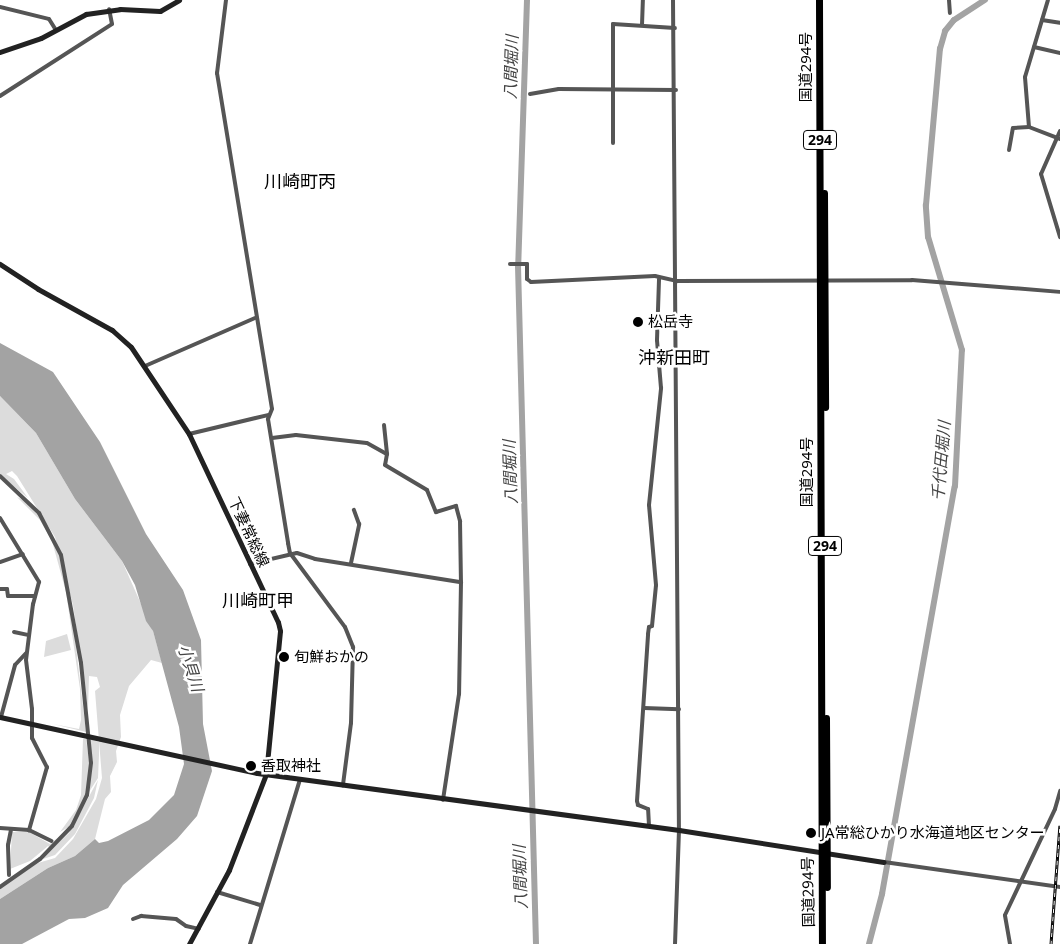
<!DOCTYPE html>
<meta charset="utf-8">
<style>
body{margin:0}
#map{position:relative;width:1060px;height:944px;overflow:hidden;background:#fff;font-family:"Noto Sans","Noto Sans JP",sans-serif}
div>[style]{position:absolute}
.green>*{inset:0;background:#dcdcdc}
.water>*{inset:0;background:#a3a3a3}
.river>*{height:6px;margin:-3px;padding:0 3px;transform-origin:3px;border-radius:3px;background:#a3a3a3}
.street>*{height:4px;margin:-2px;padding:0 2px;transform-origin:2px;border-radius:2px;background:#555}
.secondary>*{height:5px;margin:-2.5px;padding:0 2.5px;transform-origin:2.5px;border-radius:2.5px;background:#222}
.highway>*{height:7px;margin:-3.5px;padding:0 3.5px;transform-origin:3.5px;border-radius:3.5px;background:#000}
.rail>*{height:3px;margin-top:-1.5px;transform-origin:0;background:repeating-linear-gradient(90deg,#fff 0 4px,#000 0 8px);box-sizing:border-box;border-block:1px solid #000}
.dots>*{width:14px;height:14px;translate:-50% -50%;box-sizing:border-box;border:2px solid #fff;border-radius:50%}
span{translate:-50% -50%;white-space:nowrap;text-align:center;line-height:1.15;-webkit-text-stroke:5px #fff;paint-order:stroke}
.shield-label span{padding:1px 4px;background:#fff;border:1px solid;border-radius:4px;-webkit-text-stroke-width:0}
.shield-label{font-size:14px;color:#000;font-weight:700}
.street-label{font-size:15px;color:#000}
.poi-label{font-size:15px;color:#000}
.left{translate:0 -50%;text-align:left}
.water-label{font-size:16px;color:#444;font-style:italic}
.quarter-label{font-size:18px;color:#000}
</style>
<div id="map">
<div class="green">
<i style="clip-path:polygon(0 396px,36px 433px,75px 499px,122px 561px,153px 631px,162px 663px,151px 660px,129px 686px,120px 715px,121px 737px,116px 751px,117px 762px,110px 776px,111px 792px,105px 799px,95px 839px,75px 856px,48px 868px,0 899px,0 888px,38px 863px,55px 858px,73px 839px,96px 799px,102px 778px,95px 691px,100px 687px,97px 677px,89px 676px,88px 710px,73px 605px,55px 537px,17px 476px,12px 471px,6px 474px,14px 479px,28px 498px,0 475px)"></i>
<i style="clip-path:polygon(17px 497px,29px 503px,42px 519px,60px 555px,72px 613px,86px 732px,53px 724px,79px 729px,81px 720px,80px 689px,66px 592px,52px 541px,40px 520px)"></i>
<i style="clip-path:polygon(67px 634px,71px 650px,44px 657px,46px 641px)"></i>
<i style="clip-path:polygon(83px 739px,86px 739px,90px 768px,87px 791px,72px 825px,60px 832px,76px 810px,81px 795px)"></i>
<i style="clip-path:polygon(90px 739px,99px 742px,99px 755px,98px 778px,89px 792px,92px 762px)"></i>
<i style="clip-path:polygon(98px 780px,94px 798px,75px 834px,55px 855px,40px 860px,69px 833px)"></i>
<i style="clip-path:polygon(69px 829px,50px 848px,48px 846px,30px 861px,10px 869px,12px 832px,29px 832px,50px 844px)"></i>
</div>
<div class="water">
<i style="clip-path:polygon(0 343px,53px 372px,100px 442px,146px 534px,183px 590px,201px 640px,203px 724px,212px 771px,197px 816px,177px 839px,123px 885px,108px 908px,85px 918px,69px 919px,22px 944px,0 944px,0 899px,48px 868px,75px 856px,95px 839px,99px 843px,108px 841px,149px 820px,174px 795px,184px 764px,179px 727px,153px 631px,146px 621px,135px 585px,122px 561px,75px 499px,36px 433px,0 396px)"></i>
</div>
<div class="river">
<i style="left:527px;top:0;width:266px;rotate:91.9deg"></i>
<i style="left:518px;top:266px;width:678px;rotate:88.48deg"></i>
<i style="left:869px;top:944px;width:52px;rotate:-75.4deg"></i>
<i style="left:882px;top:894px;width:414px;rotate:-79.9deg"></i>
<i style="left:955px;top:486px;width:136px;rotate:-87.1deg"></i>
<i style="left:962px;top:350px;width:118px;rotate:-106.7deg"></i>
<i style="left:928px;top:237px;width:32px;rotate:-94deg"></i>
<i style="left:926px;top:205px;width:157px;rotate:-84.9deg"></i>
<i style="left:940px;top:49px;width:19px;rotate:-74deg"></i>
<i style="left:945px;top:31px;width:14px;rotate:-51deg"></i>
<i style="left:954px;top:20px;width:37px;rotate:-33deg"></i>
</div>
<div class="street">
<i style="left:226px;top:0;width:74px;rotate:97deg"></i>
<i style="left:217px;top:73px;width:340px;rotate:80.7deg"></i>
<i style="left:272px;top:409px;width:11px;rotate:112deg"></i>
<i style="left:268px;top:419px;width:126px;rotate:80.8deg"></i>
<i style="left:288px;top:543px;width:10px;rotate:79deg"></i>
<i style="left:290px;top:553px;width:92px;rotate:53.4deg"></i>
<i style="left:345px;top:627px;width:22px;rotate:68deg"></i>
<i style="left:353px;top:647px;width:76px;rotate:91.5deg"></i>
<i style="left:351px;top:723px;width:63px;rotate:97.4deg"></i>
<i style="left:673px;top:0;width:830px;rotate:89.59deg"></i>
<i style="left:679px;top:830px;width:114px;rotate:92deg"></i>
<i style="left:949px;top:0;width:13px;rotate:86deg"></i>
<i style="left:0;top:7px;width:50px;rotate:13.8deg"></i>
<i style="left:49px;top:19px;width:13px;rotate:58deg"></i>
<i style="left:1042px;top:20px;width:18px;rotate:9deg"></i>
<i style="left:642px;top:25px;width:25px;rotate:-88deg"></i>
<i style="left:1034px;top:47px;width:27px;rotate:13deg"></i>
<i style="left:530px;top:94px;width:29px;rotate:-10deg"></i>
<i style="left:559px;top:89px;width:117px;rotate:0.5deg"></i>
<i style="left:0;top:96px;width:133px;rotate:-32.7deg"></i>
<i style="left:112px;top:24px;width:15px;rotate:-101deg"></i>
<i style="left:1029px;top:127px;width:50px;rotate:-94.6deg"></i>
<i style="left:1025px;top:77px;width:80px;rotate:-73.4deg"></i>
<i style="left:1060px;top:131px;width:47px;rotate:113.8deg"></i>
<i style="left:1041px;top:174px;width:66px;rotate:73.2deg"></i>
<i style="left:613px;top:143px;width:119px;rotate:-90deg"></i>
<i style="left:613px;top:24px;width:62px;rotate:3.7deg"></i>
<i style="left:1009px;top:150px;width:22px;rotate:-80deg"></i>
<i style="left:1013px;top:128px;width:16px;rotate:-4deg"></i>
<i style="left:1029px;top:127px;width:33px;rotate:21deg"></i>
<i style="left:510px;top:264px;width:17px"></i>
<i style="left:527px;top:264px;width:15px;rotate:90deg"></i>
<i style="left:527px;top:279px;width:5px;rotate:37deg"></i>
<i style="left:531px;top:282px;width:124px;rotate:-2.8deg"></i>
<i style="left:655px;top:276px;width:23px;rotate:13deg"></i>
<i style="left:677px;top:281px;width:235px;rotate:-0.2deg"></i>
<i style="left:912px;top:280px;width:148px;rotate:4.6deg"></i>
<i style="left:145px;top:366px;width:120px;rotate:-23.6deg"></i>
<i style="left:384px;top:425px;width:29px;rotate:84deg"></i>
<i style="left:189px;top:434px;width:81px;rotate:-13.5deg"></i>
<i style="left:272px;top:438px;width:24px;rotate:-7deg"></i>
<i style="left:296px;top:435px;width:71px;rotate:6.4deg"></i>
<i style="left:367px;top:443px;width:23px;rotate:29deg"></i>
<i style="left:387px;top:454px;width:11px;rotate:100deg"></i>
<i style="left:385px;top:465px;width:49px;rotate:30.8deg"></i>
<i style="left:427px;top:490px;width:24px;rotate:68deg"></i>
<i style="left:436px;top:512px;width:21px;rotate:-17deg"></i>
<i style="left:456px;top:506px;width:16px;rotate:75deg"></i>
<i style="left:460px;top:521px;width:61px;rotate:89.1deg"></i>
<i style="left:461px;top:582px;width:112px;rotate:91deg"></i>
<i style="left:459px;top:694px;width:107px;rotate:98.6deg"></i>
<i style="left:0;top:476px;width:54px;rotate:43.5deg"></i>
<i style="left:39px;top:513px;width:47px;rotate:62.4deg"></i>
<i style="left:61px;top:555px;width:110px;rotate:79.5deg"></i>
<i style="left:81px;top:663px;width:100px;rotate:84.3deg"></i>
<i style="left:91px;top:763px;width:32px;rotate:97deg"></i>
<i style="left:87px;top:795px;width:34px;rotate:116deg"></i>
<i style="left:72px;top:826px;width:46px;rotate:134.1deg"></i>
<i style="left:40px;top:859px;width:49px;rotate:145deg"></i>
<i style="left:0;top:518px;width:75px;rotate:58.6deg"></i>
<i style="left:39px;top:582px;width:23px;rotate:105deg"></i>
<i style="left:33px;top:604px;width:56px;rotate:97.1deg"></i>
<i style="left:26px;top:660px;width:49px;rotate:83deg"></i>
<i style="left:32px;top:709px;width:29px;rotate:90deg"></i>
<i style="left:32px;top:738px;width:33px;rotate:63deg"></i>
<i style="left:47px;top:767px;width:66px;rotate:105.9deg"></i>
<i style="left:0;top:562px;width:24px;rotate:-19deg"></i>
<i style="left:351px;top:563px;width:40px;rotate:-78deg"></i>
<i style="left:359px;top:524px;width:15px;rotate:-110deg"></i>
<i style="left:250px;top:564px;width:48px;rotate:-13.2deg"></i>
<i style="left:297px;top:553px;width:19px;rotate:18deg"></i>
<i style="left:315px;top:559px;width:148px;rotate:9deg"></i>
<i style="left:0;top:589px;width:7px"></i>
<i style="left:7px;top:589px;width:7px;rotate:82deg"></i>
<i style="left:8px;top:596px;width:27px"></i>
<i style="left:14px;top:632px;width:14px;rotate:12deg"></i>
<i style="left:644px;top:708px;width:35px;rotate:2deg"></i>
<i style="left:1px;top:717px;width:54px;rotate:-74.9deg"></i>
<i style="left:15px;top:665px;width:16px;rotate:-47deg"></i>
<i style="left:649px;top:826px;width:17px;rotate:-93deg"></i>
<i style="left:648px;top:809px;width:11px;rotate:-158deg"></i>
<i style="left:638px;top:805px;width:4px;rotate:-104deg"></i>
<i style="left:637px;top:801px;width:167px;rotate:-86.2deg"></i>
<i style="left:648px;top:634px;width:7px;rotate:-82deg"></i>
<i style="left:649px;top:627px;width:3px;rotate:-18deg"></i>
<i style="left:652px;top:626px;width:41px;rotate:-84.4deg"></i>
<i style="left:656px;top:585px;width:80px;rotate:-95deg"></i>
<i style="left:649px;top:505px;width:118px;rotate:-84.1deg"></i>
<i style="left:661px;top:388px;width:48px;rotate:-94.8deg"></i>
<i style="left:657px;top:340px;width:61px;rotate:-88.1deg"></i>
<i style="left:0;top:828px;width:29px;rotate:4deg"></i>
<i style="left:29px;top:830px;width:25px;rotate:26deg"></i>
<i style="left:884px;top:862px;width:178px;rotate:8.1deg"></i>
<i style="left:9px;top:875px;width:30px;rotate:-92deg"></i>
<i style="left:8px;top:845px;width:15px;rotate:-79deg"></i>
<i style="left:217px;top:892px;width:45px;rotate:16.8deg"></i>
<i style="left:133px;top:919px;width:9px;rotate:-21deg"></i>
<i style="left:141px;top:916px;width:35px;rotate:5deg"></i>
<i style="left:176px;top:919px;width:12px;rotate:35deg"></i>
<i style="left:186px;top:926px;width:13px;rotate:13deg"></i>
<i style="left:250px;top:944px;width:172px;rotate:-73.1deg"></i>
<i style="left:1010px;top:944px;width:29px;rotate:-100deg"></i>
<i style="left:1005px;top:915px;width:117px;rotate:-64.7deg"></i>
<i style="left:1055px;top:809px;width:19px;rotate:-74deg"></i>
</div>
<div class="secondary">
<i style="left:0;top:52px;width:43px;rotate:-18.9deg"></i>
<i style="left:41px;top:38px;width:51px;rotate:-28.1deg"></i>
<i style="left:86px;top:14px;width:34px;rotate:-8deg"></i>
<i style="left:120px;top:9px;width:40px;rotate:2.9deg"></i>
<i style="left:160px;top:11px;width:22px;rotate:-30deg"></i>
<i style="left:0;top:264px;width:45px;rotate:33.3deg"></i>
<i style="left:38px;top:289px;width:85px;rotate:29deg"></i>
<i style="left:112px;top:330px;width:25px;rotate:42deg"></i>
<i style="left:131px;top:347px;width:105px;rotate:56.3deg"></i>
<i style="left:189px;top:434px;width:208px;rotate:64.7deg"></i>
<i style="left:278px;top:622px;width:9px;rotate:77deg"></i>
<i style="left:280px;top:631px;width:144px;rotate:95.6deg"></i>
<i style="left:266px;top:774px;width:103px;rotate:111.1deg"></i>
<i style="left:229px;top:870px;width:84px;rotate:118.4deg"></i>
<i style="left:0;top:717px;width:263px;rotate:12.3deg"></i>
<i style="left:257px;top:773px;width:426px;rotate:7.7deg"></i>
<i style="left:679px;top:830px;width:207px;rotate:8.9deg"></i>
</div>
<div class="highway">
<i style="left:819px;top:0;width:944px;rotate:89.82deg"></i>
<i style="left:824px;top:193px;width:214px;rotate:89.7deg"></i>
<i style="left:826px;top:718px;width:169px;rotate:89.7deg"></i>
</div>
<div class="rail">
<i style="left:1051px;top:944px;width:119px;rotate:-85.7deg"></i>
</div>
<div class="dots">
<i style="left:638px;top:322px;background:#000"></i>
<i style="left:284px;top:657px;background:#000"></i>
<i style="left:251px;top:766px;background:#000"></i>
<i style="left:811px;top:833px;background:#000"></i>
</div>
<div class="shield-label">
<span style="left:820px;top:140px">294</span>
<span style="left:825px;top:546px">294</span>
</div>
<div class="street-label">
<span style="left:806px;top:67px;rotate:-90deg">国道294号</span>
<span style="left:807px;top:472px;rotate:-90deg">国道294号</span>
<span style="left:249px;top:532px;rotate:65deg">下妻常総線</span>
<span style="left:808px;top:892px;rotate:-91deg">国道294号</span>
</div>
<div class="poi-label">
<span class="left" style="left:648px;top:322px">松岳寺</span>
<span class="left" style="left:294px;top:657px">旬鮮おかの</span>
<span class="left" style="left:261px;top:766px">香取神社</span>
<span class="left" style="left:821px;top:833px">JA常総ひかり水海道地区センター</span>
</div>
<div class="water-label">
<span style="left:511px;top:67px;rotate:-88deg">八間堀川</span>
<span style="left:941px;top:461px;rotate:-85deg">千代田堀川</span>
<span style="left:510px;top:472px;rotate:-92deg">八間堀川</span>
<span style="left:191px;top:668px;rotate:72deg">小貝川</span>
<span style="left:520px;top:877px;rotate:-92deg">八間堀川</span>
</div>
<div class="quarter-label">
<span style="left:300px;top:181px">川崎町丙</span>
<span style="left:674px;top:357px">沖新田町</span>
<span style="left:258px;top:600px">川崎町甲</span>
</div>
</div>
